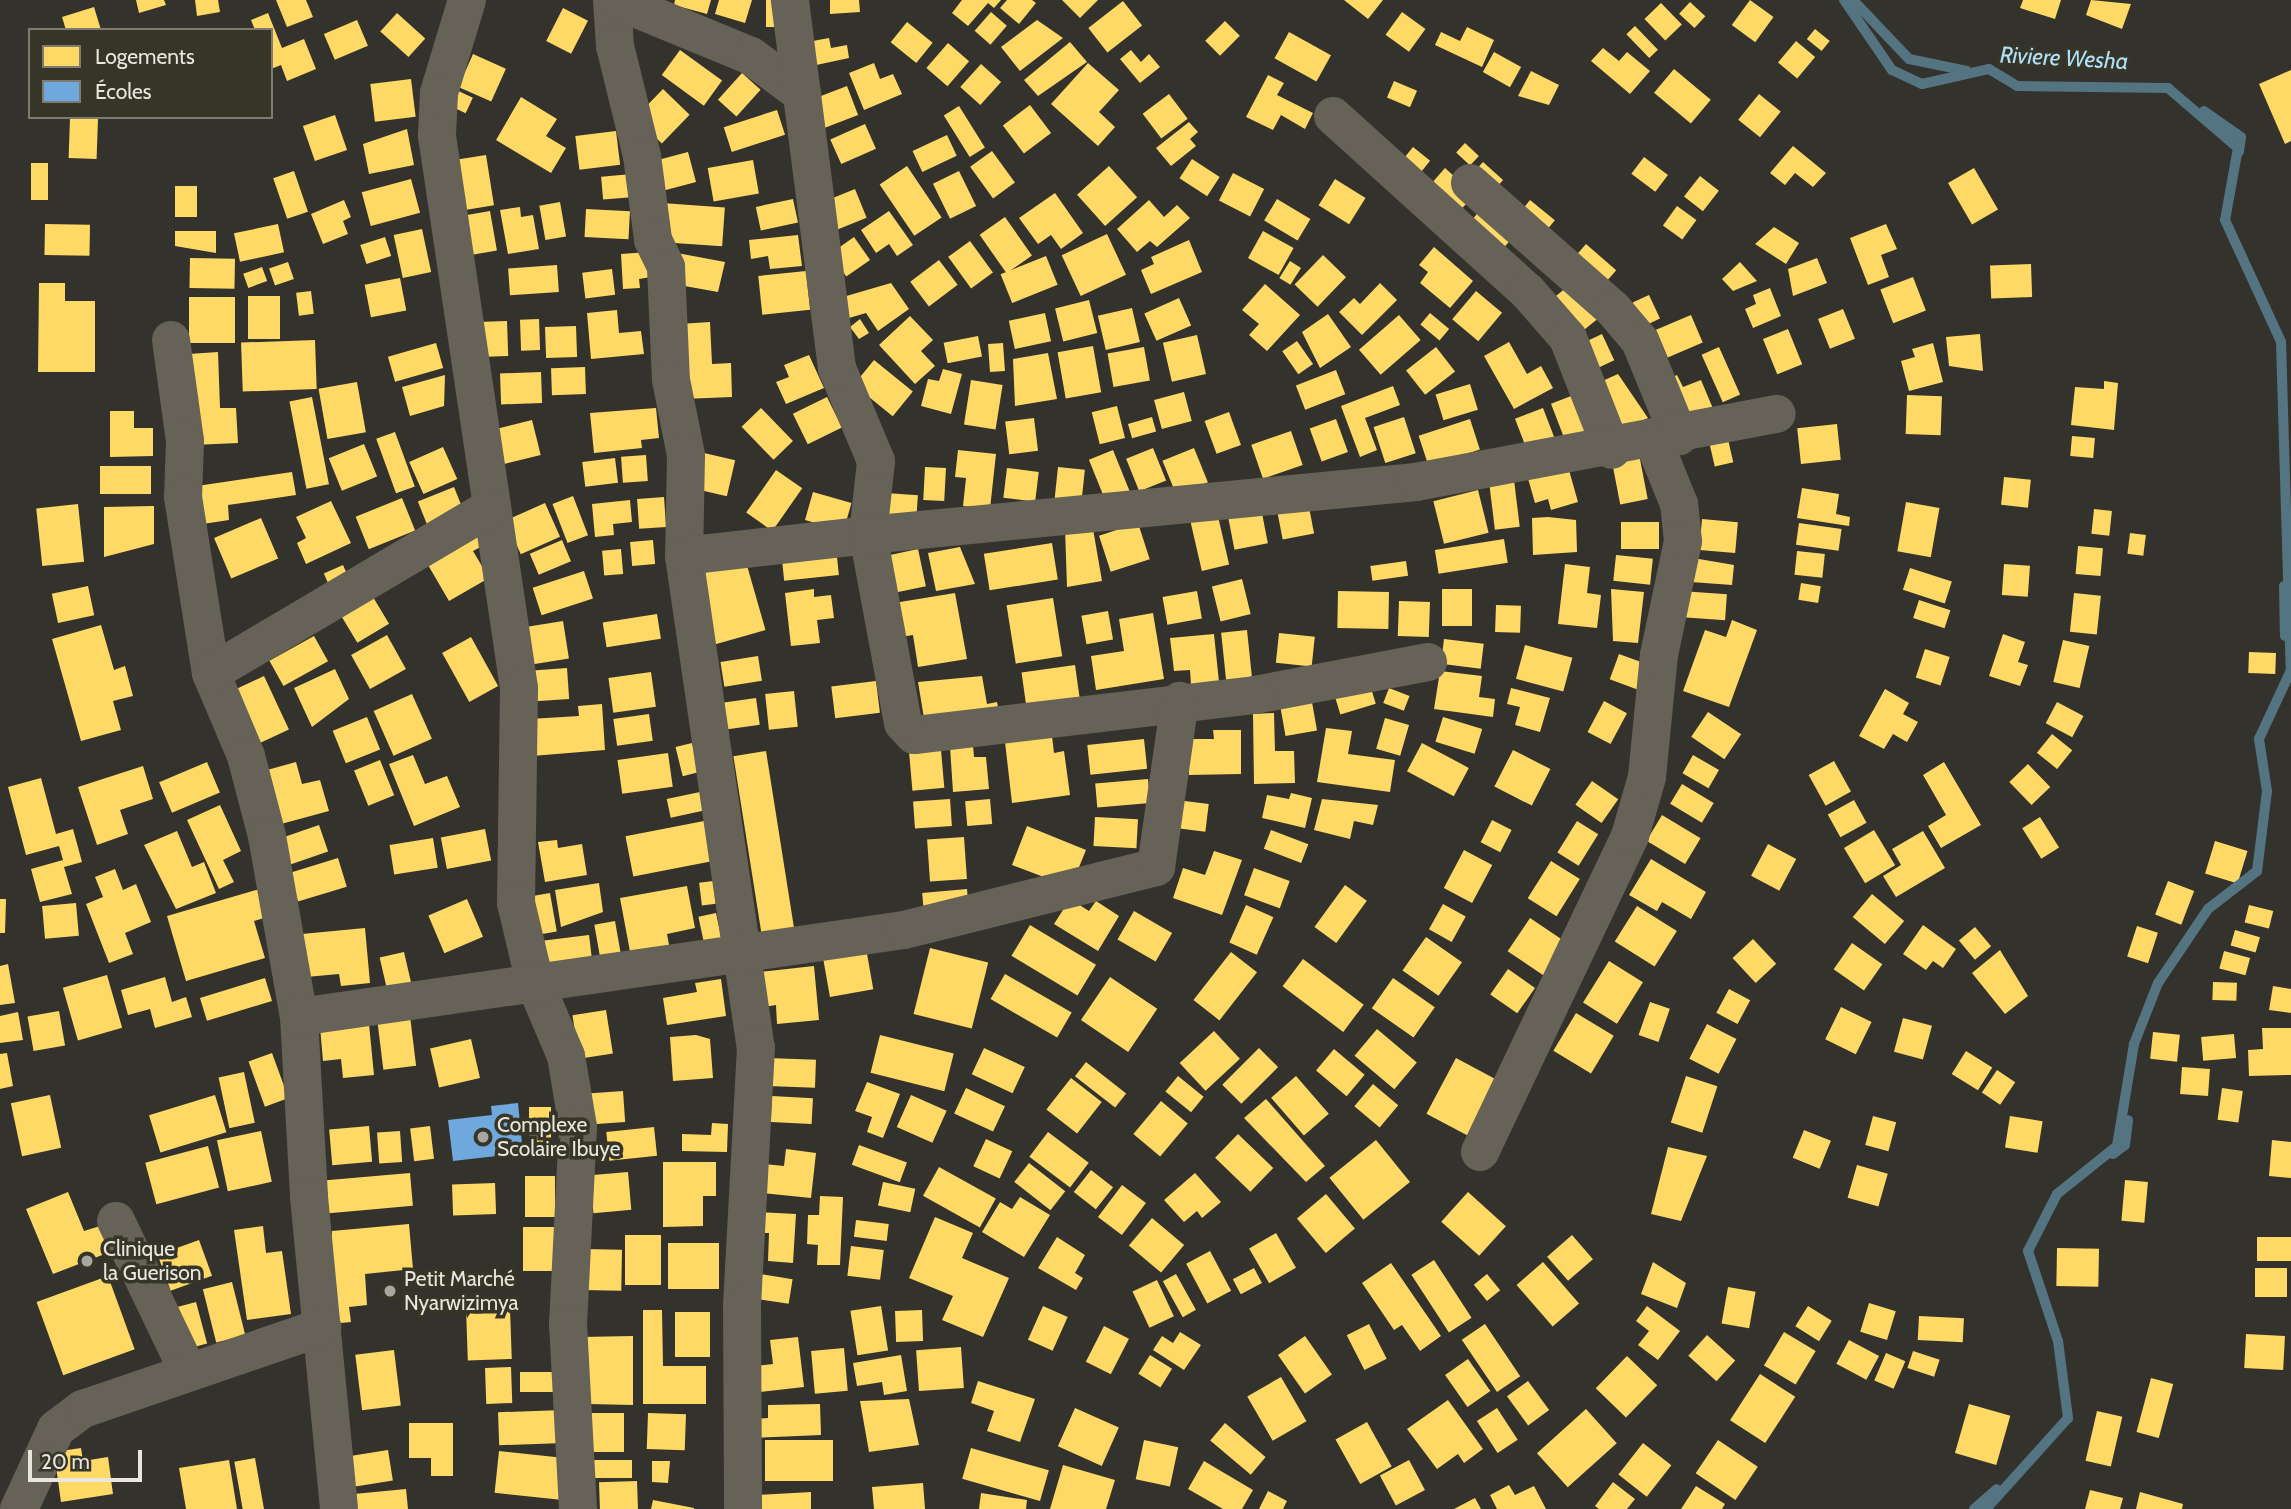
<!DOCTYPE html>
<meta charset="utf-8">
<style>
body{margin:0}
#map{position:relative;width:2291px;height:1509px;overflow:hidden;background:#34322c;font-family:Cabin,sans-serif}
div>[style]{position:absolute}
.homes>*{inset:0;background:#ffd966;transform-origin:0 0}
.schools>*{inset:0;background:#6fa8dc}
.stream>*{height:10px;margin:-5px;padding:0 5px;transform-origin:5px;border-radius:5px;background:#557482}
.minor>*{height:38px;margin:-19px;padding:0 19px;transform-origin:19px;border-radius:19px;background:#666257}
.dots>*{width:19px;height:19px;translate:-50% -50%;box-sizing:border-box;border:4px solid #373528;border-radius:50%}
span{translate:-50% -50%;white-space:nowrap;text-align:center;line-height:1.15;-webkit-text-stroke:7px #373528;paint-order:stroke}
.poi-label{font-size:21px;color:#e8e7de}
.left{translate:0 -50%;text-align:left}
.water-label{font-size:23px;color:#afe1fa;font-style:italic}
.legend{position:absolute;left:28px;top:28px;width:245px;height:91px;box-sizing:border-box;background:#373528;border:2px solid #7e7c71;margin:0;padding:9px 12px;list-style:none;font-size:21px;color:#e8e7de}
.legend li{display:flex;align-items:center;gap:14px;height:35px}
.legend b{width:35px;border:2px solid #7e7c71}
.scale{position:absolute;left:28px;top:1450px;width:114px;height:32px;box-sizing:border-box;border:4px solid #e8e7de;border-top:0;padding-left:9px;font-size:21px;line-height:24px;white-space:nowrap;color:#e8e7de;-webkit-text-stroke:5px #373528;paint-order:stroke}
</style>
<div id="map">
<div class="homes">
<i style="clip-path:polygon(136px 0,164px 0,166px 5px,139px 13px)"></i>
<i style="clip-path:polygon(195px 0,218px 0,220px 12px,197px 16px)"></i>
<i style="clip-path:polygon(276px 0,306px 0,313px 17px,287px 27px)"></i>
<i style="clip-path:polygon(675px 0,711px 0,707px 14px,674px 5px)"></i>
<i style="clip-path:polygon(719px 0,752px 0,745px 23px,715px 14px)"></i>
<i style="left:766px;top:0;width:18px;height:27px"></i>
<i style="clip-path:polygon(830px 0,859px 0,860px 12px,830px 14px)"></i>
<i style="clip-path:polygon(962px 0,1001px 0,994px 8px,988px 3px,968px 26px,952px 13px)"></i>
<i style="clip-path:polygon(1007px 0,1032px 0,1036px 3px,1019px 24px,1000px 8px)"></i>
<i style="clip-path:polygon(1062px 0,1098px 0,1080px 18px)"></i>
<i style="clip-path:polygon(1344px 0,1383px 0,1368px 19px)"></i>
<i style="left:1750px;top:0;width:29px;height:31px;rotate:36deg"></i>
<i style="clip-path:polygon(2023px 0,2061px 0,2055px 19px,2020px 8px)"></i>
<i style="clip-path:polygon(2091px 0,2131px 4px,2122px 29px,2086px 15px)"></i>
<i style="left:1123px;top:1px;width:31px;height:44px;rotate:52deg"></i>
<i style="left:1690px;top:2px;width:21px;height:16px;rotate:43deg"></i>
<i style="left:1661px;top:3px;width:30px;height:23px;rotate:46deg"></i>
<i style="clip-path:polygon(94px 7px,101px 30px,66px 30px,62px 17px)"></i>
<i style="left:563px;top:8px;width:28px;height:37px;rotate:27deg"></i>
<i style="left:991px;top:12px;width:21px;height:25px;rotate:41deg"></i>
<i style="left:1402px;top:12px;width:29px;height:28px;rotate:36deg"></i>
<i style="clip-path:polygon(268px 13px,282px 48px,304px 39px,316px 69px,287px 81px,281px 65px,271px 69px,271px 30px,255px 30px,251px 20px)"></i>
<i style="left:397px;top:13px;width:38px;height:25px;rotate:42deg"></i>
<i style="left:357px;top:20px;width:28px;height:36px;rotate:67deg"></i>
<i style="clip-path:polygon(1037px 20px,1063px 38px,1020px 71px,1001px 47px)"></i>
<i style="left:1225px;top:21px;width:21px;height:28px;rotate:45deg"></i>
<i style="left:907px;top:22px;width:33px;height:26px;rotate:39deg"></i>
<i style="left:1635px;top:26px;width:33px;height:12px;rotate:46deg"></i>
<i style="clip-path:polygon(1467px 27px,1494px 40px,1482px 67px,1435px 45px,1441px 32px,1460px 41px)"></i>
<i style="left:1815px;top:29px;width:19px;height:13px;rotate:39deg"></i>
<i style="left:1289px;top:32px;width:48px;height:30px;rotate:29deg"></i>
<i style="clip-path:polygon(829px 38px,831px 48px,847px 45px,849px 58px,807px 67px,802px 43px)"></i>
<i style="left:1796px;top:41px;width:25px;height:28px;rotate:40deg"></i>
<i style="clip-path:polygon(1070px 42px,1087px 62px,1038px 96px,1024px 80px)"></i>
<i style="left:948px;top:43px;width:28px;height:33px;rotate:41deg"></i>
<i style="clip-path:polygon(1603px 48px,1619px 61px,1627px 52px,1650px 71px,1630px 94px,1591px 61px)"></i>
<i style="left:680px;top:50px;width:52px;height:31px;rotate:36deg"></i>
<i style="clip-path:polygon(1131px 50px,1141px 62px,1149px 54px,1160px 67px,1140px 83px,1120px 59px)"></i>
<i style="left:1494px;top:52px;width:31px;height:23px;rotate:29deg"></i>
<i style="left:473px;top:54px;width:36px;height:36px;rotate:24deg"></i>
<i style="clip-path:polygon(874px 63px,880px 79px,893px 74px,902px 94px,864px 110px,849px 73px)"></i>
<i style="clip-path:polygon(1088px 63px,1119px 90px,1099px 112px,1115px 127px,1098px 146px,1051px 104px)"></i>
<i style="left:981px;top:64px;width:27px;height:31px;rotate:42deg"></i>
<i style="left:1674px;top:69px;width:48px;height:31px;rotate:40deg"></i>
<i style="clip-path:polygon(2291px 70px,2291px 141px,2285px 144px,2259px 84px)"></i>
<i style="clip-path:polygon(1531px 71px,1559px 85px,1549px 105px,1518px 96px)"></i>
<i style="left:742px;top:73px;width:25px;height:36px;rotate:42deg"></i>
<i style="clip-path:polygon(1268px 75px,1284px 83px,1277px 95px,1313px 113px,1305px 129px,1281px 115px,1273px 130px,1246px 117px)"></i>
<i style="left:411px;top:79px;width:38px;height:41px;rotate:83deg"></i>
<i style="left:1394px;top:81px;width:25px;height:18px;rotate:23deg"></i>
<i style="left:847px;top:86px;width:31px;height:46px;rotate:69deg"></i>
<i style="left:452px;top:88px;width:23px;height:17px;rotate:25deg"></i>
<i style="left:663px;top:89px;width:37px;height:40px;rotate:44deg"></i>
<i style="left:1169px;top:94px;width:31px;height:33px;rotate:53deg"></i>
<i style="left:1759px;top:94px;width:28px;height:33px;rotate:39deg"></i>
<i style="clip-path:polygon(521px 97px,557px 119px,546px 136px,566px 148px,551px 173px,496px 140px)"></i>
<i style="left:1030px;top:105px;width:35px;height:34px;rotate:53deg"></i>
<i style="left:959px;top:106px;width:49px;height:18px;rotate:58deg"></i>
<i style="left:777px;top:110px;width:26px;height:56px;rotate:72deg"></i>
<i style="left:335px;top:115px;width:37px;height:34px;rotate:71deg"></i>
<i style="left:70px;top:118px;width:28px;height:40px;rotate:2deg"></i>
<i style="clip-path:polygon(1189px 122px,1198px 132px,1190px 139px,1196px 146px,1171px 166px,1156px 148px)"></i>
<i style="left:865px;top:124px;width:27px;height:38px;rotate:66deg"></i>
<i style="clip-path:polygon(407px 129px,414px 165px,369px 174px,363px 144px)"></i>
<i style="left:616px;top:131px;width:34px;height:41px;rotate:83deg"></i>
<i style="left:947px;top:135px;width:23px;height:38px;rotate:65deg"></i>
<i style="left:1465px;top:143px;width:19px;height:13px;rotate:43deg"></i>
<i style="clip-path:polygon(1793px 146px,1826px 173px,1813px 187px,1795px 173px,1785px 185px,1770px 173px)"></i>
<i style="left:1413px;top:147px;width:22px;height:21px;rotate:39deg"></i>
<i style="left:992px;top:151px;width:39px;height:27px;rotate:54deg"></i>
<i style="left:688px;top:152px;width:31px;height:39px;rotate:75deg"></i>
<i style="left:486px;top:155px;width:51px;height:40px;rotate:81deg"></i>
<i style="left:1644px;top:157px;width:30px;height:21px;rotate:37deg"></i>
<i style="left:1192px;top:159px;width:33px;height:23px;rotate:33deg"></i>
<i style="left:753px;top:160px;width:34px;height:46px;rotate:80deg"></i>
<i style="left:1483px;top:162px;width:27px;height:19px;rotate:42deg"></i>
<i style="left:31px;top:163px;width:17px;height:37px"></i>
<i style="left:907px;top:166px;width:62px;height:33px;rotate:56deg"></i>
<i style="left:1109px;top:166px;width:42px;height:43px;rotate:48deg"></i>
<i style="clip-path:polygon(1445px 168px,1466px 187px,1466px 204px,1453px 218px,1424px 192px)"></i>
<i style="left:1974px;top:168px;width:48px;height:30px;rotate:60deg"></i>
<i style="left:294px;top:171px;width:43px;height:22px;rotate:71deg"></i>
<i style="left:959px;top:171px;width:39px;height:29px;rotate:64deg"></i>
<i style="left:1233px;top:173px;width:35px;height:31px;rotate:27deg"></i>
<i style="left:632px;top:174px;width:23px;height:31px;rotate:85deg"></i>
<i style="left:1700px;top:176px;width:24px;height:26px;rotate:38deg"></i>
<i style="left:411px;top:179px;width:35px;height:51px;rotate:75deg"></i>
<i style="left:1335px;top:179px;width:36px;height:31px;rotate:32deg"></i>
<i style="left:175px;top:186px;width:22px;height:31px"></i>
<i style="left:855px;top:189px;width:31px;height:40px;rotate:68deg"></i>
<i style="clip-path:polygon(1055px 193px,1083px 233px,1061px 249px,1051px 235px,1038px 244px,1019px 218px)"></i>
<i style="left:793px;top:199px;width:24px;height:38px;rotate:78deg"></i>
<i style="left:1277px;top:199px;width:39px;height:25px;rotate:31deg"></i>
<i style="clip-path:polygon(344px 200px,351px 217px,343px 221px,348px 234px,323px 244px,311px 214px)"></i>
<i style="clip-path:polygon(1149px 200px,1164px 217px,1177px 205px,1190px 218px,1157px 247px,1150px 241px,1137px 252px,1117px 229px)"></i>
<i style="left:1530px;top:200px;width:32px;height:20px;rotate:39deg"></i>
<i style="left:560px;top:202px;width:35px;height:21px;rotate:80deg"></i>
<i style="left:662px;top:203px;width:63px;height:39px;rotate:4deg"></i>
<i style="left:1677px;top:206px;width:24px;height:24px;rotate:36deg"></i>
<i style="clip-path:polygon(520px 207px,521px 217px,533px 215px,539px 249px,508px 254px,500px 210px)"></i>
<i style="left:586px;top:209px;width:44px;height:28px;rotate:3deg"></i>
<i style="clip-path:polygon(1481px 209px,1516px 234px,1499px 253px,1467px 226px)"></i>
<i style="left:490px;top:211px;width:40px;height:35px;rotate:80deg"></i>
<i style="clip-path:polygon(889px 211px,913px 245px,897px 256px,889px 244px,876px 253px,861px 230px)"></i>
<i style="left:1005px;top:217px;width:47px;height:31px;rotate:55deg"></i>
<i style="left:45px;top:224px;width:45px;height:31px;rotate:1deg"></i>
<i style="left:278px;top:224px;width:29px;height:45px;rotate:78deg"></i>
<i style="clip-path:polygon(1886px 224px,1897px 249px,1881px 255px,1889px 277px,1868px 285px,1850px 238px)"></i>
<i style="clip-path:polygon(1774px 227px,1799px 243px,1786px 264px,1755px 244px)"></i>
<i style="left:422px;top:229px;width:44px;height:29px;rotate:78deg"></i>
<i style="clip-path:polygon(175px 231px,216px 231px,216px 253px,175px 246px)"></i>
<i style="left:1263px;top:231px;width:35px;height:31px;rotate:29deg"></i>
<i style="left:1107px;top:234px;width:45px;height:50px;rotate:65deg"></i>
<i style="clip-path:polygon(798px 235px,802px 266px,770px 269px,768px 256px,751px 259px,749px 240px)"></i>
<i style="left:385px;top:237px;width:20px;height:26px;rotate:72deg"></i>
<i style="left:854px;top:237px;width:28px;height:29px;rotate:55deg"></i>
<i style="clip-path:polygon(1189px 240px,1202px 272px,1151px 294px,1141px 270px,1154px 264px,1151px 257px)"></i>
<i style="left:970px;top:241px;width:39px;height:27px;rotate:54deg"></i>
<i style="left:1586px;top:244px;width:40px;height:23px;rotate:41deg"></i>
<i style="clip-path:polygon(1434px 247px,1473px 281px,1450px 308px,1420px 283px,1428px 272px,1419px 265px)"></i>
<i style="clip-path:polygon(649px 252px,651px 277px,639px 279px,640px 288px,623px 289px,621px 254px)"></i>
<i style="clip-path:polygon(677px 253px,725px 262px,718px 292px,679px 285px)"></i>
<i style="left:1323px;top:255px;width:32px;height:41px;rotate:44deg"></i>
<i style="left:1046px;top:256px;width:31px;height:49px;rotate:68deg"></i>
<i style="left:190px;top:258px;width:45px;height:30px;rotate:1deg"></i>
<i style="clip-path:polygon(1817px 258px,1827px 283px,1793px 296px,1788px 269px)"></i>
<i style="left:939px;top:260px;width:31px;height:36px;rotate:53deg"></i>
<i style="left:1290px;top:261px;width:13px;height:20px;rotate:32deg"></i>
<i style="left:288px;top:262px;width:18px;height:20px;rotate:71deg"></i>
<i style="clip-path:polygon(1740px 262px,1757px 281px,1733px 291px,1722px 279px)"></i>
<i style="left:2031px;top:264px;width:33px;height:41px;rotate:88deg"></i>
<i style="left:557px;top:265px;width:27px;height:49px;rotate:86deg"></i>
<i style="left:262px;top:267px;width:15px;height:20px;rotate:70deg"></i>
<i style="left:612px;top:269px;width:26px;height:30px;rotate:83deg"></i>
<i style="left:806px;top:271px;width:39px;height:48px;rotate:84deg"></i>
<i style="left:1913px;top:277px;width:36px;height:35px;rotate:69deg"></i>
<i style="left:400px;top:278px;width:33px;height:36px;rotate:79deg"></i>
<i style="clip-path:polygon(39px 283px,65px 283px,65px 301px,95px 301px,95px 372px,38px 372px)"></i>
<i style="clip-path:polygon(891px 283px,909px 309px,878px 331px,866px 313px,842px 320px,836px 299px)"></i>
<i style="clip-path:polygon(1380px 283px,1397px 300px,1362px 335px,1339px 312px,1354px 298px,1360px 304px)"></i>
<i style="left:1572px;top:283px;width:44px;height:27px;rotate:51deg"></i>
<i style="clip-path:polygon(1265px 284px,1300px 315px,1267px 351px,1249px 335px,1259px 324px,1242px 310px)"></i>
<i style="clip-path:polygon(1770px 288px,1781px 316px,1753px 328px,1745px 309px,1756px 304px,1753px 295px)"></i>
<i style="left:311px;top:291px;width:23px;height:15px;rotate:83deg"></i>
<i style="left:1476px;top:291px;width:34px;height:37px;rotate:40deg"></i>
<i style="left:1649px;top:295px;width:26px;height:18px;rotate:65deg"></i>
<i style="left:248px;top:296px;width:32px;height:43px"></i>
<i style="left:189px;top:297px;width:46px;height:46px"></i>
<i style="left:1179px;top:298px;width:30px;height:38px;rotate:66deg"></i>
<i style="left:1089px;top:300px;width:34px;height:35px;rotate:76deg"></i>
<i style="left:1132px;top:308px;width:35px;height:35px;rotate:77deg"></i>
<i style="left:1843px;top:309px;width:32px;height:27px;rotate:68deg"></i>
<i style="clip-path:polygon(617px 310px,619px 333px,641px 331px,644px 354px,591px 359px,587px 313px)"></i>
<i style="left:1045px;top:313px;width:29px;height:37px;rotate:78deg"></i>
<i style="left:1430px;top:313px;width:25px;height:15px;rotate:40deg"></i>
<i style="clip-path:polygon(1328px 314px,1351px 347px,1320px 368px,1302px 332px)"></i>
<i style="left:1399px;top:315px;width:33px;height:53px;rotate:49deg"></i>
<i style="left:1691px;top:315px;width:30px;height:38px;rotate:67deg"></i>
<i style="clip-path:polygon(910px 316px,933px 340px,921px 351px,935px 366px,915px 384px,879px 345px)"></i>
<i style="left:539px;top:319px;width:31px;height:19px;rotate:88deg"></i>
<i style="clip-path:polygon(860px 319px,869px 333px,859px 339px,850px 327px)"></i>
<i style="left:507px;top:321px;width:35px;height:30px;rotate:88deg"></i>
<i style="clip-path:polygon(710px 322px,712px 364px,731px 363px,732px 397px,683px 399px,679px 324px)"></i>
<i style="left:576px;top:326px;width:31px;height:31px;rotate:88deg"></i>
<i style="left:1788px;top:329px;width:38px;height:27px;rotate:68deg"></i>
<i style="left:1602px;top:334px;width:29px;height:27px;rotate:65deg"></i>
<i style="clip-path:polygon(1980px 334px,1983px 371px,1949px 366px,1946px 337px)"></i>
<i style="left:1197px;top:335px;width:40px;height:35px;rotate:77deg"></i>
<i style="left:978px;top:336px;width:21px;height:35px;rotate:79deg"></i>
<i style="left:315px;top:340px;width:49px;height:74px;rotate:88deg"></i>
<i style="left:1297px;top:341px;width:28px;height:18px;rotate:55deg"></i>
<i style="clip-path:polygon(1509px 342px,1527px 374px,1541px 366px,1553px 388px,1514px 409px,1484px 356px)"></i>
<i style="left:436px;top:343px;width:26px;height:50px;rotate:74deg"></i>
<i style="left:1003px;top:343px;width:28px;height:15px;rotate:86deg"></i>
<i style="clip-path:polygon(1933px 343px,1943px 382px,1909px 391px,1901px 361px,1915px 357px,1912px 349px)"></i>
<i style="left:1093px;top:346px;width:47px;height:36px;rotate:80deg"></i>
<i style="left:1144px;top:347px;width:34px;height:37px;rotate:80deg"></i>
<i style="left:1436px;top:347px;width:31px;height:38px;rotate:52deg"></i>
<i style="left:1719px;top:347px;width:52px;height:19px;rotate:66deg"></i>
<i style="clip-path:polygon(218px 352px,220px 408px,236px 408px,238px 443px,193px 445px,189px 354px)"></i>
<i style="clip-path:polygon(1048px 353px,1057px 399px,1015px 406px,1013px 359px)"></i>
<i style="clip-path:polygon(809px 355px,824px 388px,786px 404px,776px 382px,789px 377px,784px 365px)"></i>
<i style="left:874px;top:360px;width:50px;height:32px;rotate:39deg"></i>
<i style="left:585px;top:367px;width:27px;height:34px;rotate:88deg"></i>
<i style="clip-path:polygon(943px 369px,962px 374px,951px 414px,921px 406px,928px 379px,939px 381px)"></i>
<i style="left:1336px;top:370px;width:26px;height:43px;rotate:69deg"></i>
<i style="left:541px;top:372px;width:31px;height:41px;rotate:88deg"></i>
<i style="clip-path:polygon(1618px 374px,1648px 418px,1622px 430px,1600px 382px)"></i>
<i style="clip-path:polygon(445px 375px,444px 406px,410px 416px,402px 387px)"></i>
<i style="clip-path:polygon(1677px 375px,1683px 387px,1701px 380px,1714px 411px,1680px 426px,1661px 382px)"></i>
<i style="left:971px;top:380px;width:32px;height:45px;rotate:9deg"></i>
<i style="clip-path:polygon(2104px 381px,2118px 383px,2114px 430px,2071px 425px,2075px 387px,2104px 389px)"></i>
<i style="left:357px;top:382px;width:51px;height:39px;rotate:80deg"></i>
<i style="left:1470px;top:384px;width:27px;height:36px;rotate:73deg"></i>
<i style="clip-path:polygon(1393px 386px,1400px 405px,1365px 418px,1377px 450px,1360px 457px,1341px 406px)"></i>
<i style="left:1184px;top:392px;width:30px;height:31px;rotate:75deg"></i>
<i style="left:1579px;top:393px;width:44px;height:30px;rotate:69deg"></i>
<i style="left:1907px;top:395px;width:35px;height:39px;rotate:2deg"></i>
<i style="left:312px;top:397px;width:89px;height:23px;rotate:79deg"></i>
<i style="left:827px;top:397px;width:34px;height:38px;rotate:64deg"></i>
<i style="left:1117px;top:406px;width:33px;height:26px;rotate:76deg"></i>
<i style="clip-path:polygon(656px 408px,659px 438px,641px 440px,642px 448px,594px 453px,590px 413px)"></i>
<i style="left:761px;top:408px;width:46px;height:27px;rotate:46deg"></i>
<i style="left:1543px;top:408px;width:39px;height:30px;rotate:69deg"></i>
<i style="clip-path:polygon(110px 411px,134px 411px,134px 428px,153px 428px,153px 456px,110px 457px)"></i>
<i style="left:1229px;top:412px;width:35px;height:26px;rotate:70deg"></i>
<i style="left:1152px;top:417px;width:15px;height:25px;rotate:74deg"></i>
<i style="left:1404px;top:417px;width:38px;height:32px;rotate:72deg"></i>
<i style="left:1034px;top:418px;width:33px;height:29px;rotate:83deg"></i>
<i style="left:1336px;top:419px;width:35px;height:28px;rotate:70deg"></i>
<i style="left:1470px;top:419px;width:32px;height:54px;rotate:72deg"></i>
<i style="left:532px;top:420px;width:36px;height:45px;rotate:76deg"></i>
<i style="left:1837px;top:424px;width:36px;height:40px;rotate:84deg"></i>
<i style="left:1291px;top:431px;width:36px;height:42px;rotate:71deg"></i>
<i style="left:395px;top:432px;width:58px;height:20px;rotate:70deg"></i>
<i style="left:1727px;top:435px;width:28px;height:19px;rotate:77deg"></i>
<i style="left:2072px;top:436px;width:23px;height:20px;rotate:5deg"></i>
<i style="left:364px;top:444px;width:35px;height:38px;rotate:68deg"></i>
<i style="left:443px;top:447px;width:35px;height:37px;rotate:66deg"></i>
<i style="left:1153px;top:448px;width:35px;height:29px;rotate:68deg"></i>
<i style="left:1194px;top:448px;width:37px;height:34px;rotate:68deg"></i>
<i style="left:1638px;top:449px;width:51px;height:28px;rotate:79deg"></i>
<i style="clip-path:polygon(958px 450px,996px 454px,990px 509px,963px 506px,966px 478px,955px 477px)"></i>
<i style="left:1113px;top:450px;width:45px;height:26px;rotate:68deg"></i>
<i style="left:704px;top:453px;width:32px;height:37px;rotate:13deg"></i>
<i style="left:646px;top:455px;width:26px;height:25px;rotate:86deg"></i>
<i style="left:615px;top:458px;width:25px;height:33px;rotate:83deg"></i>
<i style="clip-path:polygon(1567px 463px,1578px 502px,1551px 510px,1548px 499px,1535px 503px,1527px 475px)"></i>
<i style="left:151px;top:466px;width:28px;height:51px;rotate:90deg"></i>
<i style="left:925px;top:467px;width:21px;height:33px;rotate:3deg"></i>
<i style="left:1058px;top:467px;width:27px;height:32px;rotate:6deg"></i>
<i style="left:1007px;top:468px;width:32px;height:30px;rotate:7deg"></i>
<i style="left:776px;top:470px;width:32px;height:52px;rotate:35deg"></i>
<i style="clip-path:polygon(292px 472px,296px 495px,228px 505px,229px 520px,203px 524px,197px 486px)"></i>
<i style="left:2004px;top:477px;width:27px;height:28px;rotate:6deg"></i>
<i style="left:1514px;top:480px;width:47px;height:25px;rotate:83deg"></i>
<i style="left:454px;top:487px;width:27px;height:39px;rotate:68deg"></i>
<i style="clip-path:polygon(1802px 488px,1839px 494px,1836px 514px,1850px 517px,1849px 526px,1797px 518px)"></i>
<i style="left:1478px;top:490px;width:44px;height:46px;rotate:76deg"></i>
<i style="left:813px;top:492px;width:40px;height:29px;rotate:16deg"></i>
<i style="left:886px;top:493px;width:32px;height:27px;rotate:4deg"></i>
<i style="left:573px;top:496px;width:42px;height:22px;rotate:69deg"></i>
<i style="left:664px;top:497px;width:30px;height:27px;rotate:86deg"></i>
<i style="left:402px;top:498px;width:35px;height:50px;rotate:68deg"></i>
<i style="clip-path:polygon(630px 500px,632px 522px,613px 524px,614px 535px,595px 537px,592px 504px)"></i>
<i style="clip-path:polygon(331px 501px,351px 543px,306px 564px,297px 543px,306px 538px,296px 517px)"></i>
<i style="left:1308px;top:502px;width:32px;height:32px;rotate:79deg"></i>
<i style="left:1906px;top:502px;width:34px;height:50px;rotate:10deg"></i>
<i style="left:545px;top:503px;width:37px;height:43px;rotate:66deg"></i>
<i style="left:78px;top:504px;width:58px;height:42px;rotate:84deg"></i>
<i style="clip-path:polygon(154px 506px,154px 544px,104px 557px,104px 507px)"></i>
<i style="left:1261px;top:508px;width:36px;height:34px;rotate:79deg"></i>
<i style="left:2094px;top:509px;width:18px;height:25px;rotate:6deg"></i>
<i style="left:1217px;top:512px;width:54px;height:28px;rotate:77deg"></i>
<i style="clip-path:polygon(1548px 517px,1576px 520px,1577px 552px,1533px 555px,1532px 518px)"></i>
<i style="left:261px;top:518px;width:44px;height:51px;rotate:67deg"></i>
<i style="left:1702px;top:519px;width:36px;height:31px;rotate:5deg"></i>
<i style="clip-path:polygon(473px 522px,486px 544px,473px 551px,489px 578px,449px 601px,421px 553px)"></i>
<i style="left:1621px;top:522px;width:38px;height:27px"></i>
<i style="clip-path:polygon(1092px 523px,1102px 581px,1067px 587px,1065px 528px)"></i>
<i style="left:1138px;top:523px;width:38px;height:41px;rotate:72deg"></i>
<i style="left:1799px;top:523px;width:43px;height:22px;rotate:8deg"></i>
<i style="left:2130px;top:533px;width:16px;height:21px;rotate:7deg"></i>
<i style="left:1504px;top:539px;width:24px;height:70px;rotate:81deg"></i>
<i style="left:562px;top:540px;width:23px;height:35px;rotate:67deg"></i>
<i style="left:653px;top:540px;width:24px;height:23px;rotate:85deg"></i>
<i style="left:1052px;top:543px;width:37px;height:69px;rotate:81deg"></i>
<i style="left:2078px;top:546px;width:25px;height:28px;rotate:5deg"></i>
<i style="clip-path:polygon(960px 547px,975px 584px,936px 591px,928px 553px)"></i>
<i style="left:621px;top:549px;width:25px;height:19px;rotate:85deg"></i>
<i style="left:918px;top:549px;width:38px;height:32px;rotate:78deg"></i>
<i style="left:1797px;top:551px;width:28px;height:24px;rotate:6deg"></i>
<i style="left:744px;top:555px;width:78px;height:52px;rotate:74deg"></i>
<i style="left:1616px;top:555px;width:37px;height:26px;rotate:6deg"></i>
<i style="left:837px;top:557px;width:18px;height:55px;rotate:84deg"></i>
<i style="clip-path:polygon(1693px 558px,1734px 565px,1732px 585px,1691px 582px)"></i>
<i style="left:1406px;top:561px;width:15px;height:36px;rotate:82deg"></i>
<i style="clip-path:polygon(1565px 564px,1590px 567px,1587px 593px,1601px 595px,1597px 628px,1558px 624px)"></i>
<i style="left:2004px;top:564px;width:26px;height:31px;rotate:4deg"></i>
<i style="left:343px;top:565px;width:20px;height:21px;rotate:66deg"></i>
<i style="left:1910px;top:568px;width:44px;height:23px;rotate:18deg"></i>
<i style="left:584px;top:571px;width:29px;height:54px;rotate:72deg"></i>
<i style="left:1242px;top:579px;width:36px;height:31px;rotate:76deg"></i>
<i style="left:1801px;top:583px;width:20px;height:17px;rotate:9deg"></i>
<i style="left:88px;top:586px;width:30px;height:37px;rotate:78deg"></i>
<i style="clip-path:polygon(814px 589px,814px 597px,831px 595px,834px 618px,817px 620px,820px 643px,791px 646px,785px 593px)"></i>
<i style="left:1442px;top:589px;width:30px;height:37px"></i>
<i style="clip-path:polygon(1611px 589px,1644px 592px,1638px 643px,1613px 641px)"></i>
<i style="left:1197px;top:591px;width:28px;height:35px;rotate:80deg"></i>
<i style="left:1338px;top:591px;width:51px;height:37px;rotate:1deg"></i>
<i style="left:1681px;top:591px;width:46px;height:26px;rotate:4deg"></i>
<i style="left:370px;top:592px;width:37px;height:37px;rotate:59deg"></i>
<i style="clip-path:polygon(955px 593px,967px 659px,918px 667px,913px 635px,901px 637px,894px 603px)"></i>
<i style="left:2074px;top:593px;width:27px;height:39px;rotate:6deg"></i>
<i style="left:1053px;top:598px;width:59px;height:47px;rotate:81deg"></i>
<i style="left:1919px;top:600px;width:33px;height:19px;rotate:18deg"></i>
<i style="left:1399px;top:601px;width:31px;height:35px;rotate:2deg"></i>
<i style="left:1496px;top:605px;width:25px;height:27px;rotate:2deg"></i>
<i style="left:1108px;top:611px;width:29px;height:27px;rotate:80deg"></i>
<i style="clip-path:polygon(1153px 613px,1164px 679px,1096px 690px,1091px 656px,1124px 651px,1119px 619px)"></i>
<i style="left:657px;top:614px;width:25px;height:55px;rotate:81deg"></i>
<i style="clip-path:polygon(1732px 620px,1757px 630px,1729px 707px,1683px 691px,1705px 630px,1726px 637px)"></i>
<i style="left:563px;top:621px;width:38px;height:44px;rotate:81deg"></i>
<i style="clip-path:polygon(101px 625px,114px 670px,125px 666px,133px 696px,113px 701px,121px 730px,81px 741px,52px 639px)"></i>
<i style="left:1247px;top:630px;width:49px;height:26px;rotate:84deg"></i>
<i style="left:1279px;top:633px;width:36px;height:30px;rotate:6deg"></i>
<i style="clip-path:polygon(1214px 634px,1219px 682px,1191px 685px,1190px 670px,1174px 671px,1170px 638px)"></i>
<i style="clip-path:polygon(2003px 634px,2025px 642px,2018px 662px,2028px 665px,2020px 686px,1989px 676px)"></i>
<i style="left:387px;top:635px;width:39px;height:41px;rotate:61deg"></i>
<i style="left:314px;top:636px;width:29px;height:51px;rotate:61deg"></i>
<i style="left:471px;top:637px;width:56px;height:33px;rotate:61deg"></i>
<i style="left:1444px;top:639px;width:40px;height:25px;rotate:7deg"></i>
<i style="left:2063px;top:640px;width:27px;height:43px;rotate:13deg"></i>
<i style="left:1525px;top:645px;width:49px;height:35px;rotate:15deg"></i>
<i style="left:1925px;top:649px;width:26px;height:30px;rotate:18deg"></i>
<i style="left:2249px;top:652px;width:27px;height:21px;rotate:2deg"></i>
<i style="left:1619px;top:654px;width:30px;height:27px;rotate:20deg"></i>
<i style="left:758px;top:656px;width:25px;height:38px;rotate:81deg"></i>
<i style="left:1075px;top:665px;width:42px;height:54px;rotate:82deg"></i>
<i style="left:567px;top:668px;width:31px;height:38px;rotate:86deg"></i>
<i style="clip-path:polygon(335px 669px,349px 699px,312px 727px,294px 688px)"></i>
<i style="clip-path:polygon(1440px 671px,1482px 676px,1479px 697px,1495px 699px,1493px 717px,1434px 709px)"></i>
<i style="left:651px;top:672px;width:35px;height:43px;rotate:82deg"></i>
<i style="left:1367px;top:675px;width:30px;height:37px;rotate:73deg"></i>
<i style="left:264px;top:676px;width:59px;height:39px;rotate:65deg"></i>
<i style="clip-path:polygon(982px 676px,987px 704px,997px 702px,1000px 717px,924px 718px,918px 682px)"></i>
<i style="left:876px;top:681px;width:32px;height:45px;rotate:83deg"></i>
<i style="left:1389px;top:688px;width:22px;height:16px;rotate:21deg"></i>
<i style="clip-path:polygon(1511px 688px,1550px 698px,1540px 732px,1515px 725px,1520px 707px,1507px 704px)"></i>
<i style="clip-path:polygon(1885px 689px,1909px 703px,1903px 714px,1918px 722px,1907px 742px,1893px 734px,1884px 749px,1859px 736px)"></i>
<i style="left:794px;top:691px;width:36px;height:29px;rotate:84deg"></i>
<i style="left:412px;top:694px;width:49px;height:42px;rotate:66deg"></i>
<i style="left:756px;top:698px;width:27px;height:34px;rotate:82deg"></i>
<i style="left:1604px;top:701px;width:26px;height:35px;rotate:28deg"></i>
<i style="left:1312px;top:702px;width:29px;height:32px;rotate:80deg"></i>
<i style="left:2057px;top:702px;width:30px;height:24px;rotate:28deg"></i>
<i style="clip-path:polygon(602px 704px,605px 750px,532px 756px,530px 719px,579px 716px,578px 706px)"></i>
<i style="left:1708px;top:712px;width:40px;height:30px;rotate:34deg"></i>
<i style="clip-path:polygon(1274px 713px,1275px 751px,1294px 751px,1295px 783px,1254px 784px,1253px 714px)"></i>
<i style="left:649px;top:714px;width:27px;height:36px;rotate:82deg"></i>
<i style="left:367px;top:717px;width:35px;height:37px;rotate:68deg"></i>
<i style="left:1443px;top:717px;width:41px;height:26px;rotate:17deg"></i>
<i style="left:1385px;top:718px;width:25px;height:32px;rotate:16deg"></i>
<i style="clip-path:polygon(1326px 728px,1352px 731px,1348px 754px,1395px 760px,1390px 792px,1317px 782px)"></i>
<i style="clip-path:polygon(1213px 730px,1241px 730px,1241px 774px,1189px 775px,1189px 739px,1214px 739px)"></i>
<i style="left:2052px;top:734px;width:26px;height:24px;rotate:39deg"></i>
<i style="clip-path:polygon(1052px 736px,1054px 753px,1064px 751px,1070px 795px,1012px 803px,1005px 742px)"></i>
<i style="left:1144px;top:739px;width:30px;height:57px;rotate:84deg"></i>
<i style="left:692px;top:743px;width:30px;height:17px;rotate:76deg"></i>
<i style="left:1422px;top:743px;width:53px;height:32px;rotate:28deg"></i>
<i style="clip-path:polygon(973px 745px,974px 757px,986px 757px,989px 789px,953px 792px,950px 747px)"></i>
<i style="left:941px;top:750px;width:38px;height:32px;rotate:85deg"></i>
<i style="left:1513px;top:750px;width:42px;height:41px;rotate:27deg"></i>
<i style="left:766px;top:751px;width:184px;height:33px;rotate:81deg"></i>
<i style="left:668px;top:753px;width:34px;height:51px;rotate:82deg"></i>
<i style="clip-path:polygon(413px 755px,425px 784px,447px 776px,460px 807px,414px 826px,389px 764px)"></i>
<i style="left:1693px;top:755px;width:30px;height:21px;rotate:30deg"></i>
<i style="left:380px;top:760px;width:38px;height:28px;rotate:68deg"></i>
<i style="left:1834px;top:761px;width:35px;height:29px;rotate:61deg"></i>
<i style="left:207px;top:762px;width:33px;height:52px;rotate:67deg"></i>
<i style="clip-path:polygon(296px 762px,302px 784px,320px 780px,329px 811px,281px 824px,267px 770px)"></i>
<i style="clip-path:polygon(1944px 762px,1981px 825px,1941px 848px,1928px 826px,1946px 815px,1923px 775px)"></i>
<i style="left:2028px;top:764px;width:32px;height:26px;rotate:46deg"></i>
<i style="clip-path:polygon(143px 766px,153px 799px,120px 810px,128px 834px,97px 845px,78px 787px)"></i>
<i style="clip-path:polygon(41px 778px,56px 834px,73px 829px,82px 862px,64px 867px,72px 894px,40px 902px,31px 869px,63px 860px,59px 846px,26px 855px,8px 787px)"></i>
<i style="left:1148px;top:779px;width:24px;height:53px;rotate:85deg"></i>
<i style="left:1592px;top:781px;width:32px;height:29px;rotate:35deg"></i>
<i style="left:1682px;top:784px;width:37px;height:23px;rotate:31deg"></i>
<i style="left:700px;top:792px;width:19px;height:34px;rotate:78deg"></i>
<i style="clip-path:polygon(1291px 793px,1312px 798px,1305px 828px,1262px 818px,1267px 795px,1289px 799px)"></i>
<i style="left:950px;top:799px;width:27px;height:37px;rotate:86deg"></i>
<i style="left:990px;top:799px;width:25px;height:25px;rotate:85deg"></i>
<i style="clip-path:polygon(1322px 799px,1378px 805px,1373px 825px,1354px 821px,1350px 839px,1314px 830px)"></i>
<i style="left:1177px;top:800px;width:32px;height:28px;rotate:7deg"></i>
<i style="left:1854px;top:800px;width:26px;height:30px;rotate:61deg"></i>
<i style="clip-path:polygon(220px 805px,241px 851px,223px 860px,234px 882px,219px 889px,187px 820px)"></i>
<i style="left:1662px;top:815px;width:45px;height:30px;rotate:31deg"></i>
<i style="left:1095px;top:817px;width:43px;height:29px;rotate:3deg"></i>
<i style="left:2040px;top:817px;width:36px;height:21px;rotate:58deg"></i>
<i style="left:1492px;top:820px;width:22px;height:25px;rotate:27deg"></i>
<i style="left:704px;top:821px;width:41px;height:80px;rotate:79deg"></i>
<i style="left:1577px;top:821px;width:25px;height:37px;rotate:32deg"></i>
<i style="left:319px;top:825px;width:28px;height:43px;rotate:71deg"></i>
<i style="clip-path:polygon(1027px 826px,1086px 850px,1075px 877px,1057px 882px,1012px 865px)"></i>
<i style="left:485px;top:829px;width:32px;height:45px;rotate:79deg"></i>
<i style="left:1271px;top:830px;width:40px;height:20px;rotate:21deg"></i>
<i style="left:1874px;top:830px;width:41px;height:35px;rotate:59deg"></i>
<i style="clip-path:polygon(177px 831px,192px 867px,204px 862px,216px 893px,176px 909px,144px 845px)"></i>
<i style="clip-path:polygon(1923px 831px,1945px 868px,1896px 897px,1883px 876px,1901px 865px,1892px 849px)"></i>
<i style="left:964px;top:837px;width:42px;height:37px;rotate:86deg"></i>
<i style="left:433px;top:838px;width:30px;height:44px;rotate:81deg"></i>
<i style="clip-path:polygon(557px 840px,558px 848px,582px 844px,587px 875px,545px 882px,538px 842px)"></i>
<i style="left:2215px;top:841px;width:34px;height:34px;rotate:17deg"></i>
<i style="left:1768px;top:844px;width:32px;height:36px;rotate:28deg"></i>
<i style="left:1464px;top:850px;width:32px;height:43px;rotate:28deg"></i>
<i style="clip-path:polygon(1214px 851px,1242px 860px,1222px 915px,1173px 898px,1183px 868px,1205px 875px)"></i>
<i style="left:338px;top:858px;width:30px;height:51px;rotate:73deg"></i>
<i style="clip-path:polygon(1651px 859px,1706px 892px,1691px 919px,1662px 902px,1657px 911px,1629px 895px)"></i>
<i style="left:1551px;top:861px;width:34px;height:44px;rotate:32deg"></i>
<i style="left:1254px;top:868px;width:38px;height:29px;rotate:20deg"></i>
<i style="clip-path:polygon(115px 869px,123px 890px,136px 884px,151px 922px,125px 933px,133px 954px,109px 963px,86px 904px,103px 897px,95px 877px)"></i>
<i style="left:713px;top:881px;width:23px;height:14px;rotate:83deg"></i>
<i style="left:2168px;top:881px;width:28px;height:36px;rotate:21deg"></i>
<i style="clip-path:polygon(599px 883px,603px 912px,561px 927px,555px 890px)"></i>
<i style="left:1345px;top:885px;width:27px;height:52px;rotate:36deg"></i>
<i style="clip-path:polygon(687px 886px,695px 928px,667px 934px,670px 950px,631px 957px,620px 898px)"></i>
<i style="clip-path:polygon(263px 888px,271px 916px,254px 921px,265px 958px,186px 981px,167px 916px)"></i>
<i style="left:967px;top:889px;width:22px;height:45px;rotate:85deg"></i>
<i style="left:550px;top:893px;width:39px;height:25px;rotate:80deg"></i>
<i style="left:1872px;top:894px;width:42px;height:30px;rotate:40deg"></i>
<i style="clip-path:polygon(0 899px,6px 899px,5px 933px,0 933px)"></i>
<i style="left:467px;top:899px;width:41px;height:42px;rotate:67deg"></i>
<i style="clip-path:polygon(1070px 899px,1089px 911px,1096px 901px,1119px 916px,1098px 951px,1054px 924px)"></i>
<i style="left:76px;top:903px;width:33px;height:34px;rotate:85deg"></i>
<i style="left:1443px;top:904px;width:26px;height:29px;rotate:29deg"></i>
<i style="left:1246px;top:905px;width:30px;height:41px;rotate:24deg"></i>
<i style="left:2249px;top:905px;width:25px;height:18px;rotate:14deg"></i>
<i style="left:1637px;top:906px;width:47px;height:42px;rotate:32deg"></i>
<i style="left:1134px;top:911px;width:44px;height:33px;rotate:30deg"></i>
<i style="left:716px;top:913px;width:33px;height:18px;rotate:78deg"></i>
<i style="left:1530px;top:918px;width:43px;height:40px;rotate:34deg"></i>
<i style="left:615px;top:921px;width:36px;height:21px;rotate:80deg"></i>
<i style="left:1030px;top:925px;width:77px;height:36px;rotate:31deg"></i>
<i style="clip-path:polygon(1923px 925px,1956px 949px,1943px 968px,1933px 961px,1926px 970px,1903px 954px)"></i>
<i style="left:2137px;top:926px;width:22px;height:32px;rotate:18deg"></i>
<i style="left:1975px;top:927px;width:25px;height:21px;rotate:50deg"></i>
<i style="clip-path:polygon(365px 928px,370px 983px,341px 986px,339px 974px,306px 977px,302px 934px)"></i>
<i style="left:2235px;top:930px;width:26px;height:16px;rotate:16deg"></i>
<i style="left:589px;top:935px;width:25px;height:45px;rotate:83deg"></i>
<i style="left:1426px;top:937px;width:44px;height:41px;rotate:35deg"></i>
<i style="left:1753px;top:939px;width:34px;height:28px;rotate:47deg"></i>
<i style="left:1852px;top:943px;width:37px;height:32px;rotate:35deg"></i>
<i style="left:866px;top:948px;width:42px;height:44px;rotate:80deg"></i>
<i style="left:930px;top:948px;width:60px;height:68px;rotate:14deg"></i>
<i style="clip-path:polygon(2000px 950px,2028px 996px,2005px 1014px,1972px 973px)"></i>
<i style="left:2224px;top:951px;width:27px;height:18px;rotate:15deg"></i>
<i style="left:404px;top:952px;width:39px;height:25px;rotate:77deg"></i>
<i style="left:1231px;top:952px;width:33px;height:61px;rotate:38deg"></i>
<i style="left:1303px;top:959px;width:76px;height:34px;rotate:37deg"></i>
<i style="left:1609px;top:961px;width:40px;height:49px;rotate:32deg"></i>
<i style="clip-path:polygon(8px 964px,15px 1003px,0 1005px,0 966px)"></i>
<i style="clip-path:polygon(814px 966px,819px 1020px,777px 1024px,776px 1005px,764px 1007px,760px 972px)"></i>
<i style="left:1508px;top:969px;width:33px;height:31px;rotate:35deg"></i>
<i style="left:1005px;top:974px;width:77px;height:29px;rotate:30deg"></i>
<i style="left:107px;top:975px;width:55px;height:46px;rotate:74deg"></i>
<i style="clip-path:polygon(165px 977px,172px 1002px,186px 997px,192px 1017px,155px 1028px,150px 1009px,128px 1015px,121px 990px)"></i>
<i style="left:1110px;top:977px;width:57px;height:52px;rotate:34deg"></i>
<i style="left:265px;top:978px;width:24px;height:68px;rotate:73deg"></i>
<i style="left:1393px;top:978px;width:51px;height:37px;rotate:35deg"></i>
<i style="clip-path:polygon(721px 979px,726px 1016px,667px 1025px,663px 998px,697px 992px,695px 983px)"></i>
<i style="left:2213px;top:982px;width:24px;height:18px;rotate:2deg"></i>
<i style="clip-path:polygon(2273px 986px,2291px 989px,2291px 1013px,2269px 1010px)"></i>
<i style="left:1729px;top:989px;width:24px;height:27px;rotate:28deg"></i>
<i style="left:1650px;top:1002px;width:21px;height:35px;rotate:19deg"></i>
<i style="left:1841px;top:1007px;width:34px;height:36px;rotate:26deg"></i>
<i style="left:606px;top:1010px;width:44px;height:34px;rotate:81deg"></i>
<i style="left:59px;top:1011px;width:35px;height:32px;rotate:80deg"></i>
<i style="clip-path:polygon(18px 1012px,23px 1040px,0 1043px,0 1016px)"></i>
<i style="left:1576px;top:1013px;width:44px;height:44px;rotate:31deg"></i>
<i style="left:410px;top:1016px;width:50px;height:33px;rotate:83deg"></i>
<i style="left:1903px;top:1018px;width:30px;height:35px;rotate:15deg"></i>
<i style="clip-path:polygon(369px 1024px,374px 1075px,343px 1078px,341px 1059px,323px 1061px,320px 1027px)"></i>
<i style="left:1707px;top:1024px;width:33px;height:39px;rotate:27deg"></i>
<i style="clip-path:polygon(2262px 1028px,2291px 1028px,2291px 1075px,2249px 1076px,2248px 1050px,2263px 1049px)"></i>
<i style="left:1377px;top:1029px;width:52px;height:35px;rotate:40deg"></i>
<i style="left:1214px;top:1031px;width:38px;height:47px;rotate:47deg"></i>
<i style="left:2153px;top:1032px;width:27px;height:27px;rotate:6deg"></i>
<i style="left:2234px;top:1034px;width:24px;height:33px;rotate:85deg"></i>
<i style="clip-path:polygon(696px 1035px,710px 1039px,713px 1078px,673px 1081px,670px 1037px)"></i>
<i style="left:880px;top:1035px;width:76px;height:39px;rotate:14deg"></i>
<i style="left:471px;top:1039px;width:40px;height:42px;rotate:77deg"></i>
<i style="left:984px;top:1048px;width:45px;height:29px;rotate:25deg"></i>
<i style="left:1259px;top:1048px;width:27px;height:52px;rotate:45deg"></i>
<i style="left:1334px;top:1049px;width:40px;height:28px;rotate:40deg"></i>
<i style="left:1966px;top:1051px;width:31px;height:27px;rotate:32deg"></i>
<i style="clip-path:polygon(7px 1053px,13px 1086px,0 1089px,0 1054px)"></i>
<i style="left:272px;top:1053px;width:48px;height:25px;rotate:70deg"></i>
<i style="left:768px;top:1058px;width:48px;height:28px;rotate:2deg"></i>
<i style="left:1456px;top:1058px;width:53px;height:63px;rotate:28deg"></i>
<i style="left:1086px;top:1062px;width:51px;height:18px;rotate:38deg"></i>
<i style="left:2182px;top:1067px;width:28px;height:27px;rotate:4deg"></i>
<i style="left:1997px;top:1070px;width:22px;height:27px;rotate:34deg"></i>
<i style="left:244px;top:1072px;width:52px;height:26px;rotate:78deg"></i>
<i style="left:1178px;top:1076px;width:33px;height:20px;rotate:39deg"></i>
<i style="left:1296px;top:1076px;width:50px;height:33px;rotate:49deg"></i>
<i style="left:1686px;top:1076px;width:33px;height:49px;rotate:18deg"></i>
<i style="left:1071px;top:1078px;width:39px;height:40px;rotate:38deg"></i>
<i style="clip-path:polygon(867px 1082px,900px 1094px,883px 1138px,867px 1132px,872px 1117px,855px 1111px)"></i>
<i style="left:1373px;top:1084px;width:33px;height:29px;rotate:40deg"></i>
<i style="left:966px;top:1088px;width:43px;height:28px;rotate:25deg"></i>
<i style="left:2222px;top:1088px;width:21px;height:32px;rotate:8deg"></i>
<i style="left:623px;top:1091px;width:31px;height:39px;rotate:86deg"></i>
<i style="left:50px;top:1095px;width:54px;height:40px;rotate:78deg"></i>
<i style="left:215px;top:1095px;width:39px;height:69px;rotate:73deg"></i>
<i style="left:911px;top:1095px;width:39px;height:35px;rotate:24deg"></i>
<i style="left:772px;top:1096px;width:41px;height:26px;rotate:3deg"></i>
<i style="clip-path:polygon(1266px 1099px,1325px 1166px,1306px 1182px,1244px 1118px)"></i>
<i style="left:1161px;top:1101px;width:35px;height:43px;rotate:40deg"></i>
<i style="left:551px;top:1107px;width:46px;height:22px;rotate:90deg"></i>
<i style="left:1873px;top:1116px;width:24px;height:30px;rotate:15deg"></i>
<i style="left:2010px;top:1116px;width:33px;height:32px;rotate:9deg"></i>
<i style="clip-path:polygon(712px 1123px,728px 1124px,727px 1152px,682px 1151px,682px 1134px,711px 1135px)"></i>
<i style="left:369px;top:1126px;width:36px;height:40px;rotate:85deg"></i>
<i style="left:430px;top:1126px;width:33px;height:20px;rotate:83deg"></i>
<i style="left:654px;top:1127px;width:29px;height:48px;rotate:84deg"></i>
<i style="left:1804px;top:1130px;width:29px;height:30px;rotate:22deg"></i>
<i style="left:261px;top:1131px;width:52px;height:45px;rotate:78deg"></i>
<i style="left:400px;top:1131px;width:31px;height:23px;rotate:86deg"></i>
<i style="left:1048px;top:1132px;width:51px;height:31px;rotate:37deg"></i>
<i style="left:1238px;top:1134px;width:49px;height:33px;rotate:44deg"></i>
<i style="left:986px;top:1139px;width:29px;height:30px;rotate:25deg"></i>
<i style="left:1376px;top:1140px;width:54px;height:60px;rotate:51deg"></i>
<i style="clip-path:polygon(2272px 1140px,2291px 1142px,2291px 1178px,2269px 1176px)"></i>
<i style="left:859px;top:1145px;width:51px;height:21px;rotate:20deg"></i>
<i style="left:208px;top:1146px;width:43px;height:65px;rotate:75deg"></i>
<i style="clip-path:polygon(1668px 1147px,1707px 1156px,1681px 1221px,1651px 1214px)"></i>
<i style="clip-path:polygon(786px 1149px,816px 1153px,811px 1198px,761px 1193px,764px 1164px,784px 1166px)"></i>
<i style="clip-path:polygon(663px 1162px,716px 1162px,716px 1196px,703px 1196px,703px 1226px,663px 1227px)"></i>
<i style="left:1029px;top:1163px;width:46px;height:24px;rotate:38deg"></i>
<i style="left:1857px;top:1165px;width:32px;height:34px;rotate:16deg"></i>
<i style="left:939px;top:1167px;width:65px;height:33px;rotate:29deg"></i>
<i style="left:1091px;top:1170px;width:28px;height:28px;rotate:38deg"></i>
<i style="left:628px;top:1172px;width:38px;height:38px;rotate:85deg"></i>
<i style="left:410px;top:1173px;width:33px;height:87px;rotate:85deg"></i>
<i style="clip-path:polygon(1195px 1173px,1221px 1202px,1202px 1218px,1197px 1211px,1184px 1222px,1164px 1200px)"></i>
<i style="left:555px;top:1176px;width:41px;height:30px;rotate:90deg"></i>
<i style="left:2125px;top:1180px;width:23px;height:41px;rotate:5deg"></i>
<i style="left:883px;top:1182px;width:33px;height:24px;rotate:12deg"></i>
<i style="left:495px;top:1183px;width:31px;height:43px;rotate:88deg"></i>
<i style="left:1122px;top:1185px;width:30px;height:40px;rotate:37deg"></i>
<i style="clip-path:polygon(68px 1192px,84px 1231px,100px 1226px,110px 1252px,53px 1274px,26px 1209px)"></i>
<i style="left:1468px;top:1192px;width:51px;height:40px;rotate:42deg"></i>
<i style="left:1326px;top:1194px;width:45px;height:38px;rotate:50deg"></i>
<i style="clip-path:polygon(820px 1196px,843px 1197px,840px 1265px,817px 1265px,818px 1245px,807px 1244px,808px 1215px,819px 1215px)"></i>
<i style="clip-path:polygon(1020px 1197px,1050px 1215px,1024px 1257px,982px 1232px,1000px 1202px,1012px 1209px)"></i>
<i style="clip-path:polygon(756px 1212px,796px 1214px,793px 1263px,768px 1261px,769px 1233px,755px 1233px)"></i>
<i style="clip-path:polygon(935px 1217px,973px 1233px,962px 1258px,1009px 1278px,983px 1337px,942px 1320px,953px 1296px,909px 1278px)"></i>
<i style="left:1152px;top:1218px;width:42px;height:36px;rotate:40deg"></i>
<i style="left:856px;top:1220px;width:33px;height:17px;rotate:7deg"></i>
<i style="clip-path:polygon(409px 1224px,413px 1269px,365px 1274px,367px 1305px,349px 1307px,351px 1322px,330px 1324px,332px 1231px)"></i>
<i style="clip-path:polygon(263px 1226px,266px 1253px,282px 1251px,291px 1314px,247px 1320px,234px 1230px)"></i>
<i style="left:523px;top:1227px;width:33px;height:44px"></i>
<i style="left:1276px;top:1233px;width:40px;height:31px;rotate:60deg"></i>
<i style="left:625px;top:1235px;width:36px;height:50px"></i>
<i style="left:1572px;top:1235px;width:32px;height:33px;rotate:49deg"></i>
<i style="clip-path:polygon(1057px 1237px,1085px 1255px,1075px 1273px,1083px 1278px,1076px 1290px,1038px 1268px)"></i>
<i style="left:2291px;top:1237px;width:24px;height:34px;rotate:90deg"></i>
<i style="left:199px;top:1240px;width:38px;height:44px;rotate:70deg"></i>
<i style="left:719px;top:1243px;width:46px;height:51px;rotate:90deg"></i>
<i style="left:851px;top:1246px;width:33px;height:30px;rotate:7deg"></i>
<i style="left:2057px;top:1248px;width:42px;height:38px;rotate:1deg"></i>
<i style="left:583px;top:1249px;width:39px;height:41px;rotate:1deg"></i>
<i style="left:1210px;top:1251px;width:45px;height:27px;rotate:62deg"></i>
<i style="left:1434px;top:1260px;width:69px;height:27px;rotate:57deg"></i>
<i style="left:1543px;top:1262px;width:55px;height:35px;rotate:49deg"></i>
<i style="clip-path:polygon(1653px 1262px,1686px 1283px,1677px 1308px,1641px 1294px)"></i>
<i style="clip-path:polygon(1391px 1263px,1441px 1336px,1420px 1351px,1402px 1325px,1394px 1330px,1362px 1283px)"></i>
<i style="left:1254px;top:1268px;width:17px;height:24px;rotate:62deg"></i>
<i style="left:2255px;top:1268px;width:32px;height:29px"></i>
<i style="left:760px;top:1274px;width:33px;height:25px;rotate:9deg"></i>
<i style="left:1176px;top:1274px;width:41px;height:15px;rotate:61deg"></i>
<i style="left:1487px;top:1274px;width:21px;height:17px;rotate:51deg"></i>
<i style="left:108px;top:1276px;width:78px;height:76px;rotate:70deg"></i>
<i style="left:1157px;top:1280px;width:40px;height:27px;rotate:65deg"></i>
<i style="left:232px;top:1282px;width:55px;height:30px;rotate:76deg"></i>
<i style="left:1728px;top:1287px;width:28px;height:37px;rotate:10deg"></i>
<i style="left:196px;top:1302px;width:43px;height:27px;rotate:75deg"></i>
<i style="left:1869px;top:1303px;width:28px;height:30px;rotate:17deg"></i>
<i style="left:881px;top:1306px;width:45px;height:31px;rotate:81deg"></i>
<i style="left:1043px;top:1306px;width:27px;height:37px;rotate:24deg"></i>
<i style="clip-path:polygon(1647px 1306px,1680px 1331px,1658px 1360px,1638px 1345px,1649px 1331px,1636px 1321px)"></i>
<i style="left:1808px;top:1306px;width:28px;height:24px;rotate:32deg"></i>
<i style="left:510px;top:1308px;width:51px;height:44px;rotate:88deg"></i>
<i style="clip-path:polygon(643px 1310px,662px 1310px,663px 1366px,706px 1366px,706px 1404px,643px 1404px)"></i>
<i style="left:922px;top:1310px;width:31px;height:27px;rotate:88deg"></i>
<i style="left:675px;top:1312px;width:35px;height:45px"></i>
<i style="left:1919px;top:1316px;width:45px;height:24px;rotate:3deg"></i>
<i style="left:1369px;top:1324px;width:39px;height:25px;rotate:63deg"></i>
<i style="left:1485px;top:1324px;width:63px;height:28px;rotate:56deg"></i>
<i style="left:1104px;top:1326px;width:28px;height:40px;rotate:27deg"></i>
<i style="clip-path:polygon(1180px 1332px,1201px 1345px,1184px 1370px,1153px 1350px,1162px 1336px,1173px 1343px)"></i>
<i style="left:1784px;top:1332px;width:37px;height:39px;rotate:31deg"></i>
<i style="left:2246px;top:1334px;width:39px;height:34px;rotate:3deg"></i>
<i style="left:1707px;top:1335px;width:38px;height:28px;rotate:42deg"></i>
<i style="clip-path:polygon(633px 1336px,633px 1405px,588px 1404px,581px 1337px)"></i>
<i style="left:1305px;top:1336px;width:47px;height:33px;rotate:55deg"></i>
<i style="clip-path:polygon(798px 1337px,804px 1387px,759px 1392px,756px 1366px,773px 1364px,770px 1340px)"></i>
<i style="left:1849px;top:1340px;width:34px;height:27px;rotate:28deg"></i>
<i style="left:961px;top:1347px;width:41px;height:45px;rotate:86deg"></i>
<i style="left:844px;top:1348px;width:43px;height:33px;rotate:85deg"></i>
<i style="left:394px;top:1350px;width:56px;height:39px;rotate:83deg"></i>
<i style="left:1913px;top:1351px;width:28px;height:18px;rotate:18deg"></i>
<i style="left:1886px;top:1353px;width:21px;height:30px;rotate:23deg"></i>
<i style="clip-path:polygon(901px 1355px,907px 1391px,884px 1395px,882px 1382px,857px 1386px,853px 1363px)"></i>
<i style="left:1150px;top:1355px;width:26px;height:22px;rotate:32deg"></i>
<i style="left:1627px;top:1356px;width:42px;height:45px;rotate:44deg"></i>
<i style="left:1468px;top:1359px;width:39px;height:28px;rotate:55deg"></i>
<i style="left:511px;top:1367px;width:36px;height:26px;rotate:88deg"></i>
<i style="left:555px;top:1372px;width:20px;height:35px;rotate:90deg"></i>
<i style="left:1760px;top:1374px;width:42px;height:55px;rotate:33deg"></i>
<i style="left:1281px;top:1377px;width:51px;height:39px;rotate:60deg"></i>
<i style="left:2151px;top:1378px;width:23px;height:56px;rotate:15deg"></i>
<i style="clip-path:polygon(978px 1381px,1035px 1399px,1020px 1442px,987px 1431px,994px 1411px,971px 1403px)"></i>
<i style="left:1528px;top:1381px;width:36px;height:26px;rotate:54deg"></i>
<i style="clip-path:polygon(909px 1399px,919px 1445px,869px 1452px,860px 1401px)"></i>
<i style="clip-path:polygon(1448px 1400px,1483px 1449px,1464px 1463px,1458px 1454px,1437px 1469px,1407px 1429px)"></i>
<i style="clip-path:polygon(820px 1404px,821px 1435px,753px 1438px,752px 1419px,768px 1418px,768px 1405px)"></i>
<i style="left:1969px;top:1404px;width:43px;height:51px;rotate:16deg"></i>
<i style="left:1075px;top:1408px;width:48px;height:42px;rotate:24deg"></i>
<i style="left:1497px;top:1408px;width:38px;height:24px;rotate:57deg"></i>
<i style="left:1586px;top:1409px;width:46px;height:66px;rotate:48deg"></i>
<i style="left:563px;top:1410px;width:33px;height:65px;rotate:88deg"></i>
<i style="left:2097px;top:1411px;width:26px;height:51px;rotate:13deg"></i>
<i style="left:586px;top:1413px;width:38px;height:39px"></i>
<i style="left:648px;top:1413px;width:38px;height:36px;rotate:2deg"></i>
<i style="left:1367px;top:1422px;width:51px;height:36px;rotate:61deg"></i>
<i style="clip-path:polygon(409px 1423px,453px 1423px,453px 1476px,431px 1476px,431px 1458px,409px 1458px)"></i>
<i style="left:1225px;top:1423px;width:53px;height:23px;rotate:40deg"></i>
<i style="left:833px;top:1440px;width:41px;height:68px;rotate:90deg"></i>
<i style="left:1144px;top:1440px;width:35px;height:40px;rotate:12deg"></i>
<i style="left:1718px;top:1440px;width:48px;height:40px;rotate:34deg"></i>
<i style="left:1643px;top:1443px;width:36px;height:40px;rotate:38deg"></i>
<i style="clip-path:polygon(81px 1448px,83px 1461px,108px 1457px,113px 1494px,61px 1502px,54px 1452px)"></i>
<i style="left:971px;top:1448px;width:81px;height:32px;rotate:16deg"></i>
<i style="left:388px;top:1450px;width:31px;height:46px;rotate:81deg"></i>
<i style="left:499px;top:1451px;width:66px;height:42px;rotate:6deg"></i>
<i style="left:255px;top:1458px;width:52px;height:21px;rotate:80deg"></i>
<i style="clip-path:polygon(229px 1460px,237px 1509px,186px 1509px,179px 1468px)"></i>
<i style="left:592px;top:1460px;width:40px;height:18px"></i>
<i style="left:1409px;top:1460px;width:34px;height:33px;rotate:62deg"></i>
<i style="clip-path:polygon(652px 1461px,670px 1461px,668px 1483px,652px 1482px)"></i>
<i style="clip-path:polygon(1204px 1461px,1253px 1490px,1242px 1509px,1223px 1509px,1188px 1489px)"></i>
<i style="clip-path:polygon(1063px 1465px,1115px 1480px,1106px 1509px,1050px 1509px)"></i>
<i style="left:637px;top:1481px;width:28px;height:38px;rotate:88deg"></i>
<i style="clip-path:polygon(1613px 1482px,1635px 1499px,1627px 1509px,1599px 1509px,1595px 1506px)"></i>
<i style="clip-path:polygon(923px 1483px,925px 1509px,874px 1509px,872px 1487px)"></i>
<i style="clip-path:polygon(1509px 1485px,1515px 1495px,1534px 1486px,1546px 1509px,1497px 1509px,1490px 1495px)"></i>
<i style="clip-path:polygon(1696px 1486px,1725px 1504px,1722px 1509px,1681px 1509px)"></i>
<i style="clip-path:polygon(406px 1489px,408px 1509px,355px 1509px,354px 1494px)"></i>
<i style="clip-path:polygon(2090px 1490px,2123px 1498px,2120px 1509px,2085px 1509px)"></i>
<i style="clip-path:polygon(1268px 1491px,1287px 1501px,1283px 1509px,1259px 1509px)"></i>
<i style="clip-path:polygon(811px 1492px,811px 1509px,757px 1509px,757px 1495px)"></i>
<i style="clip-path:polygon(2140px 1492px,2183px 1504px,2182px 1509px,2136px 1509px)"></i>
<i style="clip-path:polygon(981px 1493px,1027px 1500px,1026px 1509px,979px 1509px)"></i>
<i style="clip-path:polygon(1475px 1498px,1481px 1509px,1454px 1509px)"></i>
<i style="clip-path:polygon(653px 1500px,694px 1508px,694px 1509px,651px 1509px)"></i>
</div>
<div class="schools">
<i style="clip-path:polygon(518px 1103px,523px 1153px,453px 1161px,448px 1120px,492px 1115px,491px 1106px)"></i>
</div>
<div class="stream">
<i style="left:1844px;top:0;width:85px;rotate:55.6deg"></i>
<i style="left:1892px;top:70px;width:33px;rotate:25deg"></i>
<i style="left:1922px;top:84px;width:69px;rotate:-12.6deg"></i>
<i style="left:1989px;top:69px;width:33px;rotate:31deg"></i>
<i style="left:2017px;top:86px;width:151px;rotate:0.8deg"></i>
<i style="left:2168px;top:88px;width:92px;rotate:40.6deg"></i>
<i style="left:2238px;top:148px;width:73px;rotate:100.2deg"></i>
<i style="left:2225px;top:220px;width:134px;rotate:65.3deg"></i>
<i style="left:2281px;top:342px;width:328px;rotate:88.3deg"></i>
<i style="left:2291px;top:670px;width:76px;rotate:114.9deg"></i>
<i style="left:2259px;top:739px;width:53px;rotate:81.3deg"></i>
<i style="left:2267px;top:791px;width:81px;rotate:97.1deg"></i>
<i style="left:2257px;top:871px;width:62px;rotate:142.2deg"></i>
<i style="left:2208px;top:909px;width:89px;rotate:124deg"></i>
<i style="left:2158px;top:983px;width:66px;rotate:111.5deg"></i>
<i style="left:2134px;top:1044px;width:103px;rotate:99.5deg"></i>
<i style="left:2117px;top:1146px;width:77px;rotate:141.3deg"></i>
<i style="left:2057px;top:1194px;width:64px;rotate:117deg"></i>
<i style="left:2028px;top:1251px;width:95px;rotate:71.6deg"></i>
<i style="left:2058px;top:1341px;width:78px;rotate:82.6deg"></i>
<i style="left:2068px;top:1418px;width:122px;rotate:132deg"></i>
<i style="left:1853px;top:0;width:81px;rotate:46.5deg"></i>
<i style="left:1909px;top:59px;width:59px;rotate:11.7deg"></i>
<i style="left:2204px;top:111px;width:45px;rotate:35.1deg"></i>
<i style="left:2241px;top:137px;width:15px;rotate:98deg"></i>
<i style="left:2284px;top:586px;width:50px;rotate:88.9deg"></i>
<i style="left:2113px;top:1154px;width:15px;rotate:-37deg"></i>
<i style="left:2125px;top:1145px;width:25px;rotate:-83deg"></i>
<i style="left:1974px;top:1509px;width:30px;rotate:-41deg"></i>
</div>
<div class="minor">
<i style="left:467px;top:0;width:97px;rotate:106.8deg"></i>
<i style="left:439px;top:93px;width:43px;rotate:92.7deg"></i>
<i style="left:437px;top:136px;width:558px;rotate:81.55deg"></i>
<i style="left:519px;top:688px;width:215px;rotate:90.8deg"></i>
<i style="left:516px;top:903px;width:82px;rotate:76.6deg"></i>
<i style="left:535px;top:983px;width:79px;rotate:67deg"></i>
<i style="left:566px;top:1056px;width:72px;rotate:80.4deg"></i>
<i style="left:578px;top:1127px;width:197px;rotate:92.9deg"></i>
<i style="left:568px;top:1324px;width:185px;rotate:86.9deg"></i>
<i style="left:612px;top:0;width:46px;rotate:86.3deg"></i>
<i style="left:615px;top:46px;width:113px;rotate:76.2deg"></i>
<i style="left:642px;top:156px;width:85px;rotate:82.5deg"></i>
<i style="left:653px;top:240px;width:30px;rotate:64deg"></i>
<i style="left:666px;top:267px;width:113px;rotate:87.5deg"></i>
<i style="left:671px;top:380px;width:76px;rotate:78.7deg"></i>
<i style="left:686px;top:455px;width:101px;rotate:91.1deg"></i>
<i style="left:684px;top:556px;width:496px;rotate:81.7deg"></i>
<i style="left:756px;top:1047px;width:259px;rotate:93.1deg"></i>
<i style="left:742px;top:1306px;width:203px;rotate:89.7deg"></i>
<i style="left:615px;top:0;width:147px;rotate:22.4deg"></i>
<i style="left:751px;top:56px;width:64px;rotate:36.7deg"></i>
<i style="left:1333px;top:116px;width:261px;rotate:42.1deg"></i>
<i style="left:1527px;top:291px;width:62px;rotate:48.9deg"></i>
<i style="left:1568px;top:338px;width:120px;rotate:68.6deg"></i>
<i style="left:1470px;top:183px;width:191px;rotate:41.4deg"></i>
<i style="left:1613px;top:309px;width:42px;rotate:49.8deg"></i>
<i style="left:1640px;top:341px;width:103px;rotate:67.7deg"></i>
<i style="left:171px;top:340px;width:102px;rotate:82.1deg"></i>
<i style="left:185px;top:441px;width:56px;rotate:92deg"></i>
<i style="left:183px;top:497px;width:178px;rotate:81deg"></i>
<i style="left:211px;top:673px;width:90px;rotate:67.1deg"></i>
<i style="left:246px;top:756px;width:83px;rotate:75.3deg"></i>
<i style="left:267px;top:836px;width:184px;rotate:80deg"></i>
<i style="left:299px;top:1017px;width:180px;rotate:86.8deg"></i>
<i style="left:309px;top:1197px;width:313px;rotate:84.5deg"></i>
<i style="left:684px;top:556px;width:185px;rotate:-6.5deg"></i>
<i style="left:868px;top:535px;width:74px;rotate:-83.8deg"></i>
<i style="left:876px;top:461px;width:101px;rotate:-112.8deg"></i>
<i style="left:837px;top:368px;width:371px;rotate:-97.3deg"></i>
<i style="left:1428px;top:662px;width:176px;rotate:169.2deg"></i>
<i style="left:1255px;top:695px;width:343px;rotate:173.3deg"></i>
<i style="left:914px;top:735px;width:16px;rotate:-133deg"></i>
<i style="left:903px;top:723px;width:191px;rotate:-100.5deg"></i>
<i style="left:868px;top:535px;width:551px;rotate:-5.52deg"></i>
<i style="left:1416px;top:482px;width:367px;rotate:-10.7deg"></i>
<i style="left:211px;top:673px;width:324px;rotate:-30.6deg"></i>
<i style="left:299px;top:1017px;width:611px;rotate:-8.18deg"></i>
<i style="left:904px;top:930px;width:260px;rotate:-14deg"></i>
<i style="left:1156px;top:867px;width:168px;rotate:-81.8deg"></i>
<i style="left:1480px;top:1152px;width:350px;rotate:-64.6deg"></i>
<i style="left:1630px;top:836px;width:61px;rotate:-73.9deg"></i>
<i style="left:1647px;top:777px;width:123px;rotate:-84.4deg"></i>
<i style="left:1659px;top:655px;width:116px;rotate:-78.1deg"></i>
<i style="left:1683px;top:541px;width:37px;rotate:-96deg"></i>
<i style="left:1679px;top:504px;width:67px;rotate:-112deg"></i>
<i style="left:116px;top:1221px;width:164px;rotate:64.4deg"></i>
<i style="left:19px;top:1509px;width:88px;rotate:-65.2deg"></i>
<i style="left:56px;top:1429px;width:34px;rotate:-37deg"></i>
<i style="left:83px;top:1409px;width:253px;rotate:-18.9deg"></i>
</div>
<div class="dots">
<i style="left:483px;top:1137px;background:#a9a8a0"></i>
<i style="left:87px;top:1261px;background:#a9a8a0"></i>
<i style="left:390px;top:1291px;background:#a9a8a0"></i>
</div>
<div class="poi-label">
<span class="left" style="left:497px;top:1137px">Complexe<br>Scolaire Ibuye</span>
<span class="left" style="left:103px;top:1261px">Clinique<br>la Guerison</span>
<span class="left" style="left:404px;top:1291px">Petit Marché<br>Nyarwizimya</span>
</div>
<div class="water-label">
<span style="left:2064px;top:58px;rotate:3deg">Riviere Wesha</span>
</div>
<ul class="legend">
<li><b style="height:19px;background:#ffd966"></b>Logements</li>
<li><b style="height:19px;background:#6fa8dc"></b>Écoles</li>
</ul>
<div class="scale">20 m</div>
</div>
